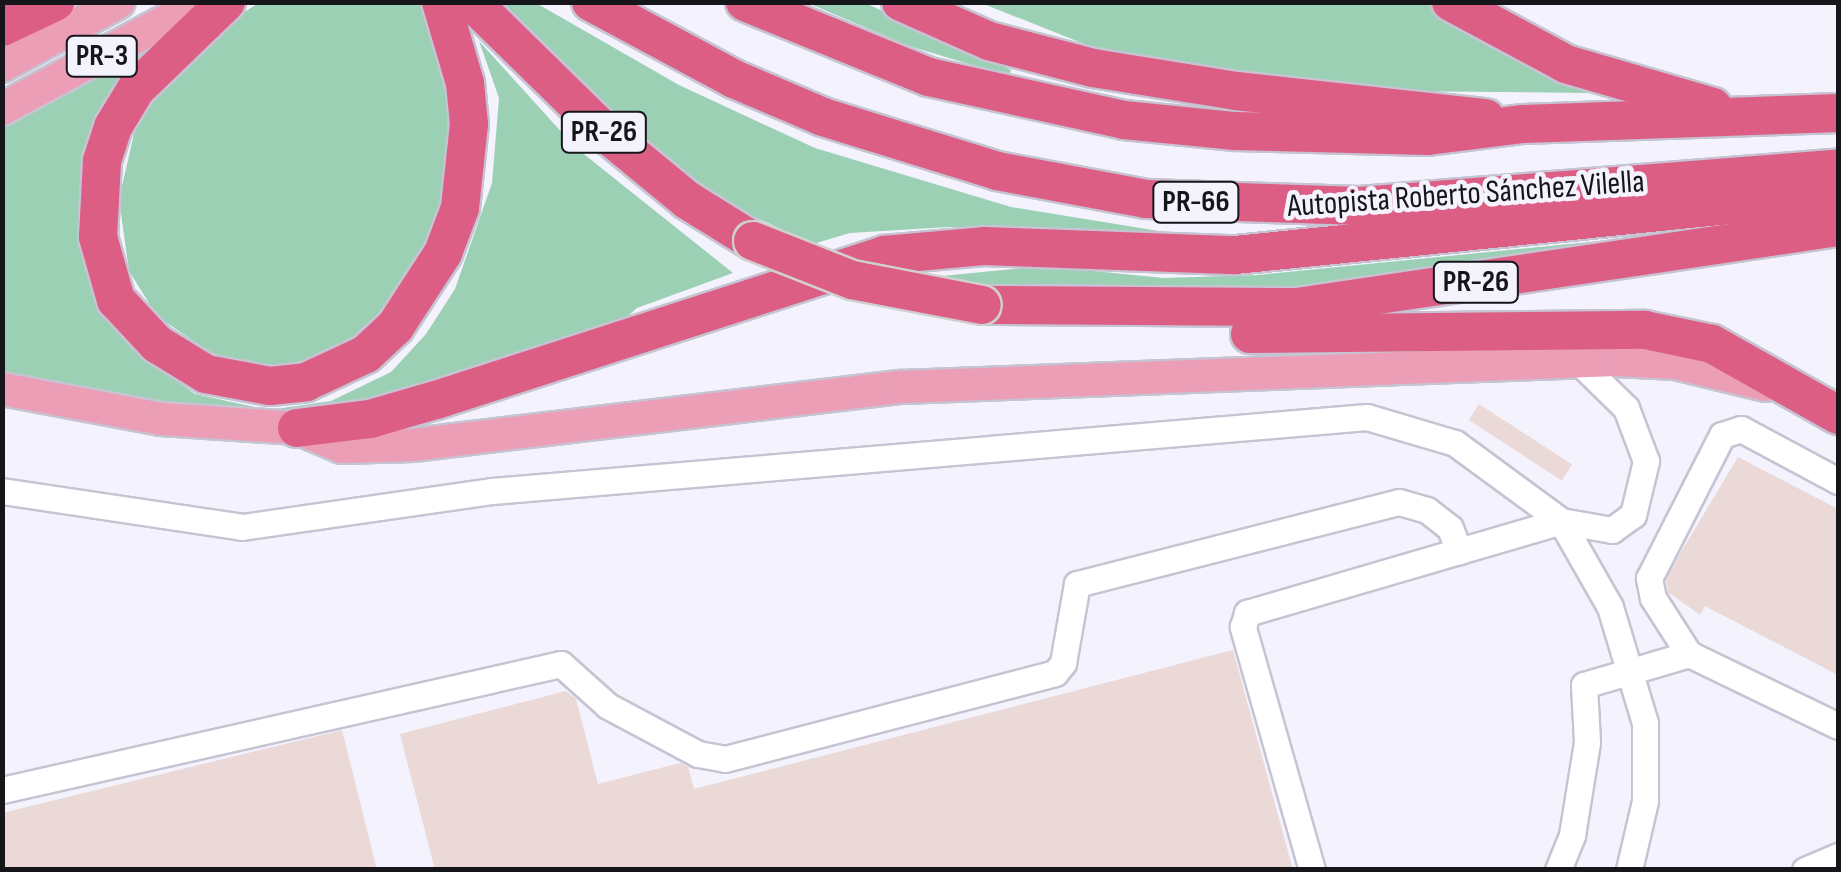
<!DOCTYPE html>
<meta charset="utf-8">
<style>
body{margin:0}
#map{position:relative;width:1841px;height:872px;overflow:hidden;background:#f4f2fd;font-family:"Sofia Sans Condensed",sans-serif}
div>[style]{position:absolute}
.green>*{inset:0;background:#9cd0b4}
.building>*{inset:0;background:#ead9d7;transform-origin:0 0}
.roads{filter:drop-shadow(2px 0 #c6c4d2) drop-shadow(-2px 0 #c6c4d2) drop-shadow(0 2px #c6c4d2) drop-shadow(0 -2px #c6c4d2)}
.minor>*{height:25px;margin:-12.5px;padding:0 12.5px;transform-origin:12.5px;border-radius:12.5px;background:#fff}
.major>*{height:32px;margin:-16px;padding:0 16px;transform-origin:16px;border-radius:16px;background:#eb9eb6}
.highway>*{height:38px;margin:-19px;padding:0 19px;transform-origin:19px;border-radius:19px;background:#dd5e85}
.bridges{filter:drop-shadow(2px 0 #d0d0d1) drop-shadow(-2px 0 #d0d0d1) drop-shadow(0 2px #d0d0d1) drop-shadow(0 -2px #d0d0d1)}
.highway-bridge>*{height:38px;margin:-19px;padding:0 19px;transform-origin:19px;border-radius:19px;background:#dd5e85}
span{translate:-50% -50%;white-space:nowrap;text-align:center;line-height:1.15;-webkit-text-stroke:9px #f4f2fd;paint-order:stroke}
.shield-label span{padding:2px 8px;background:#f4f2fd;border:2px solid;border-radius:8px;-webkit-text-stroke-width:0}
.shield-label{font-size:30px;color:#16161a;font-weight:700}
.street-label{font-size:32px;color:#16161a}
.frame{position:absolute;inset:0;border:5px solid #16161a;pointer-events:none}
</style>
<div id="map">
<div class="green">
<i style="clip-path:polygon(259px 3px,425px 3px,453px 102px,446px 190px,428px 240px,383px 317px,360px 338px,313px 360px,279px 366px,241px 364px,208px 351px,157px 316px,129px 271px,119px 199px,137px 121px,160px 83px,217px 29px)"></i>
<i style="clip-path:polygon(497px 3px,536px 3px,679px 85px,815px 148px,1011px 207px,1177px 234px,949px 227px,850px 233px,813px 244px,740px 210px,656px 152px)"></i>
<i style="clip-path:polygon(808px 3px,865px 3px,1011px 70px,1009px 76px,909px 46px)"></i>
<i style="clip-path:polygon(981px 3px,1425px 3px,1571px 77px,1588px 93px,1393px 91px,1205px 71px,1087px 45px)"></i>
<i style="clip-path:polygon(479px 41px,575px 147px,733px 273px,637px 308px,621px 322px,443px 383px,335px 408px,270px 413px,140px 401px,3px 372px,3px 126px,121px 63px,133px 81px,83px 238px,96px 295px,131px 348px,195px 394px,269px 410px,331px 401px,391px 372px,426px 334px,455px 289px,492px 183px,499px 98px)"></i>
<i style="clip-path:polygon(1630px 238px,1355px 289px,1009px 288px,932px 277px,1043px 266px,1164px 278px,1257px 275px)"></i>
</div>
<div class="building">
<i style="left:1479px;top:404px;width:111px;height:19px;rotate:33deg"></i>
<i style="clip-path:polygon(1738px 457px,1838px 509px,1838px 675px,1705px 606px,1700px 615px,1668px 592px,1666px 580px,1681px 552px)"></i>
<i style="clip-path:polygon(1233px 650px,1293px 870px,435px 870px,400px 734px,566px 691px,576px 699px,598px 784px,680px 763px,688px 767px,694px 789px)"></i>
<i style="clip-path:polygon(342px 730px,377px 870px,2px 870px,2px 813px)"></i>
</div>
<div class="roads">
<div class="minor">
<i style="left:1838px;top:481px;width:110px;rotate:-151.8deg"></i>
<i style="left:1741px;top:429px;width:20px;rotate:162deg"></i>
<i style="left:1722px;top:435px;width:161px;rotate:117deg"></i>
<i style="left:1649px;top:578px;width:20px;rotate:79deg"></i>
<i style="left:1653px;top:598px;width:67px;rotate:57.3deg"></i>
<i style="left:1689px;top:654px;width:165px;rotate:25.8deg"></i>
<i style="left:2px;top:491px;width:243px;rotate:8.5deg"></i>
<i style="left:242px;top:527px;width:253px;rotate:-8.2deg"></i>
<i style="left:492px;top:491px;width:878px;rotate:-4.83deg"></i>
<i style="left:1367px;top:417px;width:92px;rotate:16.5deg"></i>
<i style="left:1455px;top:443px;width:132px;rotate:36.3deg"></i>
<i style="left:1561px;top:521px;width:99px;rotate:60.3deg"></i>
<i style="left:1610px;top:607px;width:121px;rotate:73.2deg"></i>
<i style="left:1645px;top:723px;width:78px;rotate:90deg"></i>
<i style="left:1645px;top:801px;width:71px;rotate:103.1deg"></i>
<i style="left:2px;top:790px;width:573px;rotate:-12.7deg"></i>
<i style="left:561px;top:664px;width:63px;rotate:41.8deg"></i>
<i style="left:608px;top:706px;width:102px;rotate:28.1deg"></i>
<i style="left:698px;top:754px;width:27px;rotate:10deg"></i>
<i style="left:725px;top:759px;width:341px;rotate:-14.6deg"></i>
<i style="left:1055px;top:673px;width:13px;rotate:-51deg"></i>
<i style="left:1063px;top:663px;width:80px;rotate:-80deg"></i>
<i style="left:1077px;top:584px;width:332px;rotate:-14.3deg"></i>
<i style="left:1399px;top:502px;width:29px;rotate:16deg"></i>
<i style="left:1427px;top:510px;width:29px;rotate:38deg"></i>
<i style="left:1450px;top:528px;width:25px;rotate:69deg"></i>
<i style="left:1312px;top:870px;width:253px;rotate:-105.9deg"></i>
<i style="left:1243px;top:627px;width:15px;rotate:-74deg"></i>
<i style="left:1247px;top:613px;width:327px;rotate:-16.3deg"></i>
<i style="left:1561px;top:521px;width:52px;rotate:10deg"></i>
<i style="left:1612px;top:530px;width:26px;rotate:-36deg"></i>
<i style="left:1633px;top:515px;width:56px;rotate:-76.5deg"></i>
<i style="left:1646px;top:461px;width:57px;rotate:-110.7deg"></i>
<i style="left:1626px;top:408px;width:69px;rotate:-135.6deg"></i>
<i style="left:1558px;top:870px;width:38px;rotate:-68deg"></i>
<i style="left:1572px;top:835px;width:94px;rotate:-80.8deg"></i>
<i style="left:1587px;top:742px;width:57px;rotate:-93deg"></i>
<i style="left:1584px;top:685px;width:109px;rotate:-16.4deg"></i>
<i style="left:1805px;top:870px;width:36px;rotate:-23deg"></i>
</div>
<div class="major">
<i style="left:2px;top:66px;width:133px;rotate:-28.7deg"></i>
<i style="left:2px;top:109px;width:226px;rotate:-28.3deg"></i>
<i style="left:2px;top:389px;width:162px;rotate:10.7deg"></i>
<i style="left:161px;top:419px;width:136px;rotate:3.8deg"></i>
<i style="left:297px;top:428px;width:49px;rotate:22.9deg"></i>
<i style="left:342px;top:447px;width:71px;rotate:-1.6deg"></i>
<i style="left:413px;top:445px;width:492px;rotate:-6.8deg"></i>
<i style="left:902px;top:387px;width:715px;rotate:-2.17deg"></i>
<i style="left:1616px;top:360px;width:59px;rotate:2.9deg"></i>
<i style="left:1675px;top:363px;width:93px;rotate:13.7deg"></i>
</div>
<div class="highway">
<i style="left:226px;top:2px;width:125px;rotate:136deg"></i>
<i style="left:136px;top:89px;width:44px;rotate:121.2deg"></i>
<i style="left:113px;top:127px;width:36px;rotate:108deg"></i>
<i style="left:102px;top:161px;width:76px;rotate:93deg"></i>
<i style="left:98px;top:237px;width:66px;rotate:74.1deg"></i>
<i style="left:116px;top:300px;width:60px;rotate:47deg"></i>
<i style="left:157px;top:344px;width:57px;rotate:31.5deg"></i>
<i style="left:206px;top:374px;width:65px;rotate:10.6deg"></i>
<i style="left:270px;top:386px;width:36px;rotate:-6deg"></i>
<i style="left:306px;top:382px;width:66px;rotate:-25deg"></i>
<i style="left:366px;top:354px;width:40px;rotate:-43deg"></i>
<i style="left:395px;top:327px;width:88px;rotate:-57deg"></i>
<i style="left:443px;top:253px;width:48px;rotate:-69.3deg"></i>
<i style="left:460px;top:208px;width:84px;rotate:-83.9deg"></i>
<i style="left:469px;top:124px;width:41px;rotate:-95.6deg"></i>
<i style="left:465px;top:83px;width:84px;rotate:-106.5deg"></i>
<i style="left:472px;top:2px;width:189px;rotate:44.4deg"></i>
<i style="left:607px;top:134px;width:104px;rotate:39.5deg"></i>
<i style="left:687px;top:200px;width:78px;rotate:31.8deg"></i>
<i style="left:591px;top:2px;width:162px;rotate:28.3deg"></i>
<i style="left:734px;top:79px;width:97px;rotate:23.1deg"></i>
<i style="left:823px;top:117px;width:182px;rotate:17.2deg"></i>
<i style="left:997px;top:171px;width:152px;rotate:10.6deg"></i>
<i style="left:1146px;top:199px;width:214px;rotate:1.9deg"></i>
<i style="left:1360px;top:206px;width:480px;rotate:-4.5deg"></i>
<i style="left:745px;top:2px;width:199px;rotate:22.2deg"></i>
<i style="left:929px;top:77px;width:200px;rotate:12.4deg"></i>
<i style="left:1124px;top:120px;width:112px;rotate:5.7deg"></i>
<i style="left:1235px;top:131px;width:193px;rotate:1.5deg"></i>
<i style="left:1428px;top:136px;width:96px;rotate:-7.2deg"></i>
<i style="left:1523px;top:124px;width:315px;rotate:-2deg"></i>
<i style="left:901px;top:2px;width:96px;rotate:23.9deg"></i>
<i style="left:989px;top:41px;width:107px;rotate:14.6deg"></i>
<i style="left:1093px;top:68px;width:145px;rotate:9.1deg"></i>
<i style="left:1236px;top:91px;width:251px;rotate:6.2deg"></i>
<i style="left:1451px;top:2px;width:131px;rotate:28.3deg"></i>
<i style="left:1566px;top:64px;width:153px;rotate:16.3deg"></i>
<i style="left:2px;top:27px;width:59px;rotate:-25.3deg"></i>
<i style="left:982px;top:305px;width:315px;rotate:0.4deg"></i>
<i style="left:1297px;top:307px;width:547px;rotate:-8.41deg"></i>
<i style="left:1250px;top:334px;width:395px;rotate:-0.6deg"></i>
<i style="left:1645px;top:330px;width:68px;rotate:11.8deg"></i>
<i style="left:1712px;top:344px;width:145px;rotate:29.4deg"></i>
<i style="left:297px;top:428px;width:74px;rotate:-7deg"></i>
<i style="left:370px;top:419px;width:69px;rotate:-16.1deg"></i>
<i style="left:436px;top:400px;width:471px;rotate:-17.9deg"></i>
<i style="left:884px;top:255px;width:100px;rotate:-5.1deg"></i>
<i style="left:984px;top:246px;width:251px;rotate:2.1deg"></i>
<i style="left:1235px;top:255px;width:606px;rotate:-5.78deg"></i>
</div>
</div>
<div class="bridges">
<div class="highway-bridge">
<i style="left:753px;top:241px;width:106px;rotate:21.5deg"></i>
<i style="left:852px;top:280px;width:132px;rotate:10.9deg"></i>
</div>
</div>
<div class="shield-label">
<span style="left:102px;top:56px">PR-3</span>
<span style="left:604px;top:132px">PR-26</span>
<span style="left:1196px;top:202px">PR-66</span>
<span style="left:1476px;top:282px">PR-26</span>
</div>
<div class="street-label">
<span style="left:1466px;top:195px;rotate:-4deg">Autopista Roberto Sánchez Vilella</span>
</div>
<div class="frame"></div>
</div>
